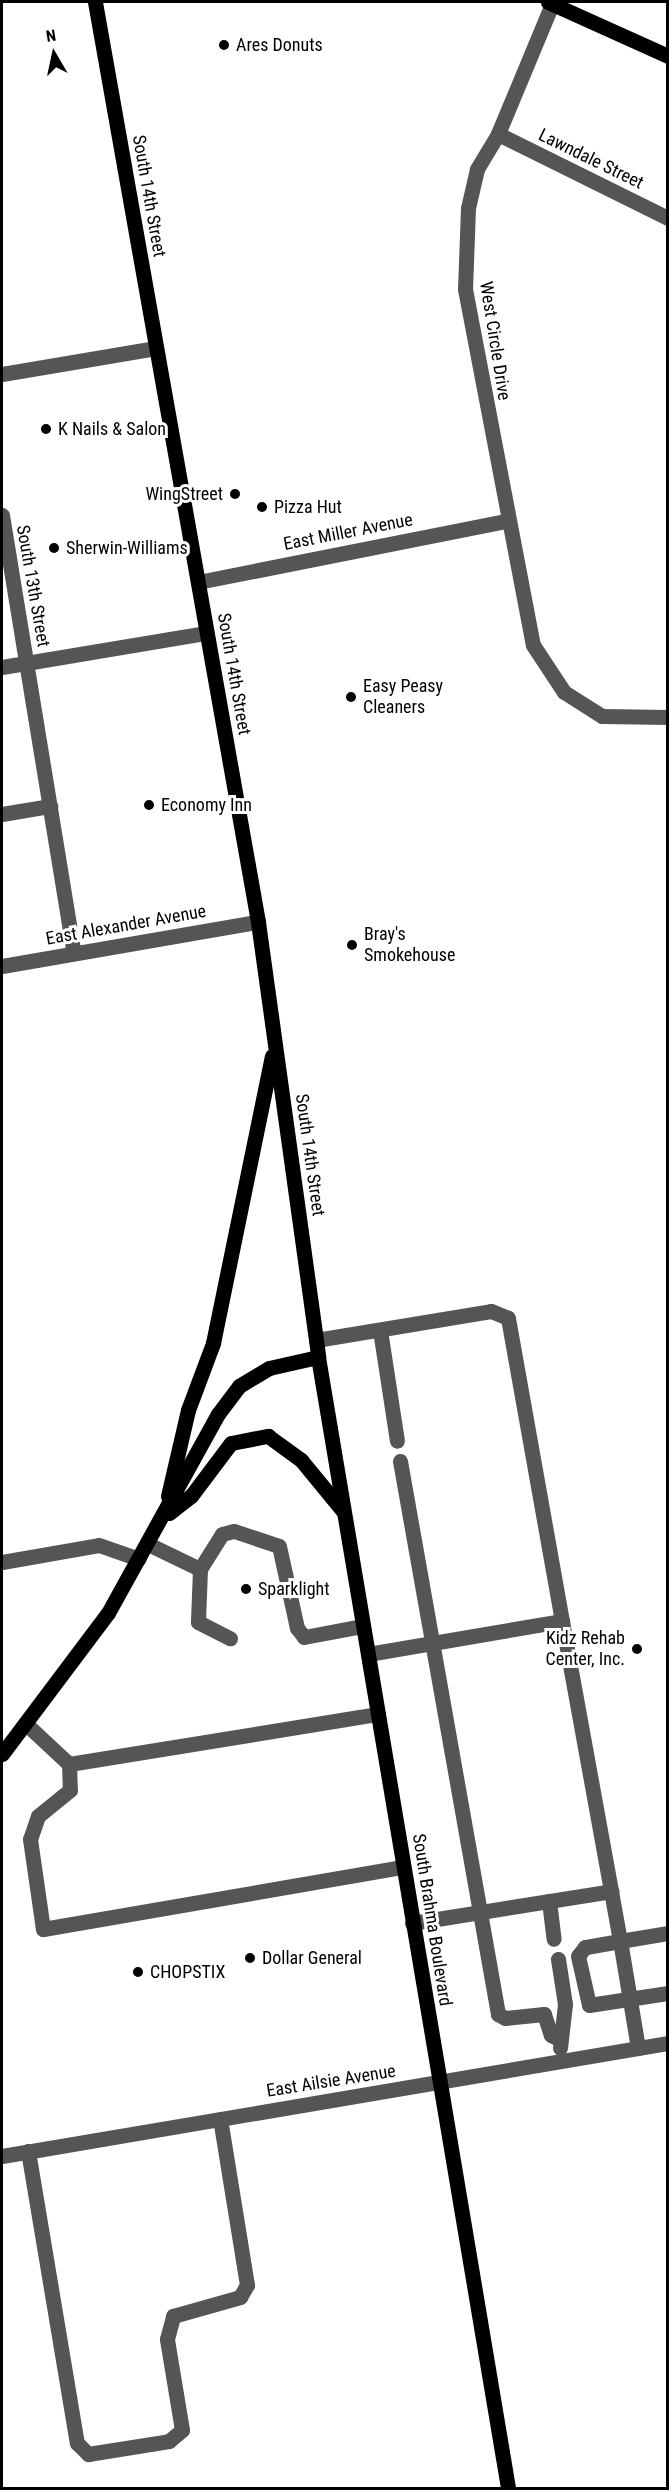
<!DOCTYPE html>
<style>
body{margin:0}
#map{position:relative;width:669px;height:2490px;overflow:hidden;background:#fff;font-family:"Roboto Condensed",sans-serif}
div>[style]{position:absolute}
.minor>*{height:15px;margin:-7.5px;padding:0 7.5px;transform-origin:7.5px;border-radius:7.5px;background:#555}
.major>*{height:15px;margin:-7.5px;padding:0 7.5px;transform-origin:7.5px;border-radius:7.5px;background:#000}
.dots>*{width:16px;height:16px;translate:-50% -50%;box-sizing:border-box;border:3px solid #fff;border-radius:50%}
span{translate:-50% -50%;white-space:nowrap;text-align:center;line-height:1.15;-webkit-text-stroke:6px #fff;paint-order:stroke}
.poi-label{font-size:18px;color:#000}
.left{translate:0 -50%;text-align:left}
.right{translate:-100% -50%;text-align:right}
.street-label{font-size:18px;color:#000}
.frame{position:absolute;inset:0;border:3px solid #000;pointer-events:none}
.north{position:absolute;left:24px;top:24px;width:60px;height:60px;-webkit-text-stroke:4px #fff;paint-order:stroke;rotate:351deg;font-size:16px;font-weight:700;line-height:24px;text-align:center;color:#000}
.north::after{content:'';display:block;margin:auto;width:21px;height:27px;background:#000;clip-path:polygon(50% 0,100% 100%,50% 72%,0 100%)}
</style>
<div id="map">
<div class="minor">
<i style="left:552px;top:4px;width:141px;rotate:112.6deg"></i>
<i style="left:498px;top:134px;width:41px;rotate:121deg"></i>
<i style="left:477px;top:169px;width:40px;rotate:103deg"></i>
<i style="left:468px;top:208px;width:81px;rotate:92.1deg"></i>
<i style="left:465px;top:289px;width:362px;rotate:79.2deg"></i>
<i style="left:533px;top:645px;width:56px;rotate:56.6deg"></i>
<i style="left:564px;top:692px;width:45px;rotate:32.3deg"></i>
<i style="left:602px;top:716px;width:66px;rotate:0.9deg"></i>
<i style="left:498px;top:134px;width:190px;rotate:26.3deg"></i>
<i style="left:2px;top:374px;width:156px;rotate:-9.6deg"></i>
<i style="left:2px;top:515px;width:444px;rotate:80.7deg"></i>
<i style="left:198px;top:582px;width:313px;rotate:-11.2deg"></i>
<i style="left:2px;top:667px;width:207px;rotate:-9.5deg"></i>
<i style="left:2px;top:814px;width:49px;rotate:-9.5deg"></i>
<i style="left:2px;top:966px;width:260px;rotate:-9.8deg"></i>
<i style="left:380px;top:1330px;width:112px;rotate:81.3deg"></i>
<i style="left:316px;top:1340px;width:177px;rotate:-9.4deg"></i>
<i style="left:491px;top:1311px;width:18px;rotate:22deg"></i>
<i style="left:508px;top:1318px;width:308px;rotate:79.9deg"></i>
<i style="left:400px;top:1461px;width:562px;rotate:79.95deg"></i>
<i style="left:498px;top:2014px;width:8px;rotate:30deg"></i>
<i style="left:505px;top:2018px;width:39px;rotate:-6deg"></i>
<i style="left:544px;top:2014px;width:22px;rotate:72deg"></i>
<i style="left:551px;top:2035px;width:9px;rotate:27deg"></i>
<i style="left:148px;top:1544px;width:58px;rotate:25.7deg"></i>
<i style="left:200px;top:1569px;width:41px;rotate:-57.8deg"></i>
<i style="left:222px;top:1534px;width:12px;rotate:-14deg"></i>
<i style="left:234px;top:1531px;width:47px;rotate:18.4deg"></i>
<i style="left:279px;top:1546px;width:84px;rotate:77.6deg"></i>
<i style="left:297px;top:1628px;width:11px;rotate:52deg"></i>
<i style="left:304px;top:1637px;width:60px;rotate:-10.6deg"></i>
<i style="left:2px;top:1562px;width:98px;rotate:-9.9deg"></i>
<i style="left:99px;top:1545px;width:42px;rotate:19.3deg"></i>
<i style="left:200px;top:1569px;width:53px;rotate:92.2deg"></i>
<i style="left:198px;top:1622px;width:36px;rotate:27deg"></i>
<i style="left:368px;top:1654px;width:197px;rotate:-9.7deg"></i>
<i style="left:562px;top:1621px;width:274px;rotate:79.7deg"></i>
<i style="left:26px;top:1724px;width:59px;rotate:42.9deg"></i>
<i style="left:69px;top:1764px;width:313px;rotate:-9.2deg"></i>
<i style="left:69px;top:1764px;width:26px;rotate:88deg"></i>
<i style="left:70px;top:1790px;width:41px;rotate:140.9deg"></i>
<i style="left:38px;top:1816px;width:24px;rotate:109deg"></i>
<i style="left:30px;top:1839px;width:91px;rotate:81.8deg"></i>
<i style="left:43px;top:1929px;width:365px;rotate:-9.8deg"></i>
<i style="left:549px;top:1901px;width:38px;rotate:83deg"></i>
<i style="left:412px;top:1923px;width:202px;rotate:-9.1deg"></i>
<i style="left:611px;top:1891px;width:51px;rotate:79.8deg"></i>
<i style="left:620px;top:1941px;width:36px;rotate:170deg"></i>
<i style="left:585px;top:1947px;width:11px;rotate:128deg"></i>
<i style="left:578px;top:1956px;width:50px;rotate:77.3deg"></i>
<i style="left:589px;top:2005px;width:80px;rotate:-8.6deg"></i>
<i style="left:558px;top:1959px;width:46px;rotate:81.2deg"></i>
<i style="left:565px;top:2004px;width:44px;rotate:96.5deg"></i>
<i style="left:638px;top:2048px;width:109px;rotate:-99.5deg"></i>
<i style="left:620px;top:1941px;width:49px;rotate:-9.5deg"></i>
<i style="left:28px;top:2151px;width:296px;rotate:80.5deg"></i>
<i style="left:77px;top:2443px;width:16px;rotate:45deg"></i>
<i style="left:88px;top:2454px;width:82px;rotate:-9.1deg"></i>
<i style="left:169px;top:2441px;width:17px;rotate:-40deg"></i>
<i style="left:182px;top:2430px;width:92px;rotate:-99.4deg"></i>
<i style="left:167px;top:2339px;width:24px;rotate:-75deg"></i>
<i style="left:173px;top:2316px;width:70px;rotate:-15.8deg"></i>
<i style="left:240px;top:2297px;width:14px;rotate:-60deg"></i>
<i style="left:247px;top:2285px;width:168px;rotate:-99.2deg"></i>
<i style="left:2px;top:2156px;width:676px;rotate:-9.63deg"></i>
</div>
<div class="major">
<i style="left:95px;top:2px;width:934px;rotate:79.95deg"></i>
<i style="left:258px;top:922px;width:439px;rotate:82.1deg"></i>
<i style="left:318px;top:1357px;width:1147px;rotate:80.46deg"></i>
<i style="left:548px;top:2px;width:132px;rotate:24.2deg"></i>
<i style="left:168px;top:1496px;width:88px;rotate:-76.9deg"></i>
<i style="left:188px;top:1410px;width:72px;rotate:-69.5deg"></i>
<i style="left:213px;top:1343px;width:293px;rotate:-78.4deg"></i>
<i style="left:169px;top:1513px;width:28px;rotate:-38deg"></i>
<i style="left:191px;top:1496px;width:66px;rotate:-53deg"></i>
<i style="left:231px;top:1443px;width:38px;rotate:-11deg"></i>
<i style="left:268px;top:1436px;width:41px;rotate:36deg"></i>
<i style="left:301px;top:1460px;width:66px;rotate:50.5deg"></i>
<i style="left:2px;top:1754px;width:176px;rotate:-53.1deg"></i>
<i style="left:108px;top:1613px;width:227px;rotate:-61.1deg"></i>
<i style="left:218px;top:1414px;width:35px;rotate:-53deg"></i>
<i style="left:239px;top:1386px;width:35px;rotate:-31deg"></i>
<i style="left:269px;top:1368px;width:50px;rotate:-12.7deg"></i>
</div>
<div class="dots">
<i style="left:224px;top:45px;background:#000"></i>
<i style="left:46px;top:429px;background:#000"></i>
<i style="left:235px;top:494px;background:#000"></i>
<i style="left:262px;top:507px;background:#000"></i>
<i style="left:54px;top:548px;background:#000"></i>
<i style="left:351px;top:697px;background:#000"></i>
<i style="left:149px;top:805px;background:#000"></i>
<i style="left:352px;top:945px;background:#000"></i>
<i style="left:246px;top:1589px;background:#000"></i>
<i style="left:637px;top:1649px;background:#000"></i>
<i style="left:250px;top:1958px;background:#000"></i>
<i style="left:138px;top:1972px;background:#000"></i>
</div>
<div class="poi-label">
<span class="left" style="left:236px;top:45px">Ares Donuts</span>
<span class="left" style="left:58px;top:429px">K Nails &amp; Salon</span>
<span class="right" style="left:223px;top:494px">WingStreet</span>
<span class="left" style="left:274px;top:507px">Pizza Hut</span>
<span class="left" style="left:66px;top:548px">Sherwin-Williams</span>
<span class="left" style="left:363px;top:697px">Easy Peasy<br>Cleaners</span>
<span class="left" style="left:161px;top:805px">Economy Inn</span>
<span class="left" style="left:364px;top:945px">Bray's<br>Smokehouse</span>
<span class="left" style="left:258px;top:1589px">Sparklight</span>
<span class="right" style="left:625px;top:1649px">Kidz Rehab<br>Center, Inc.</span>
<span class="left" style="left:262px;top:1958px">Dollar General</span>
<span class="left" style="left:150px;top:1972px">CHOPSTIX</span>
</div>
<div class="street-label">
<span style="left:591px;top:159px;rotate:26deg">Lawndale Street</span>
<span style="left:149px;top:196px;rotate:80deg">South 14th Street</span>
<span style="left:495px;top:341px;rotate:81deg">West Circle Drive</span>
<span style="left:348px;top:532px;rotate:-11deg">East Miller Avenue</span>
<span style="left:33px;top:586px;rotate:80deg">South 13th Street</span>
<span style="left:234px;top:674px;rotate:80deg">South 14th Street</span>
<span style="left:126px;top:925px;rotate:-10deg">East Alexander Avenue</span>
<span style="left:310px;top:1155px;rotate:82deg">South 14th Street</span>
<span style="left:432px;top:1920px;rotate:81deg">South Brahma Boulevard</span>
<span style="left:331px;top:2081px;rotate:-9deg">East Ailsie Avenue</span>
</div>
<div class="frame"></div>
<div class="north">N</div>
</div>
